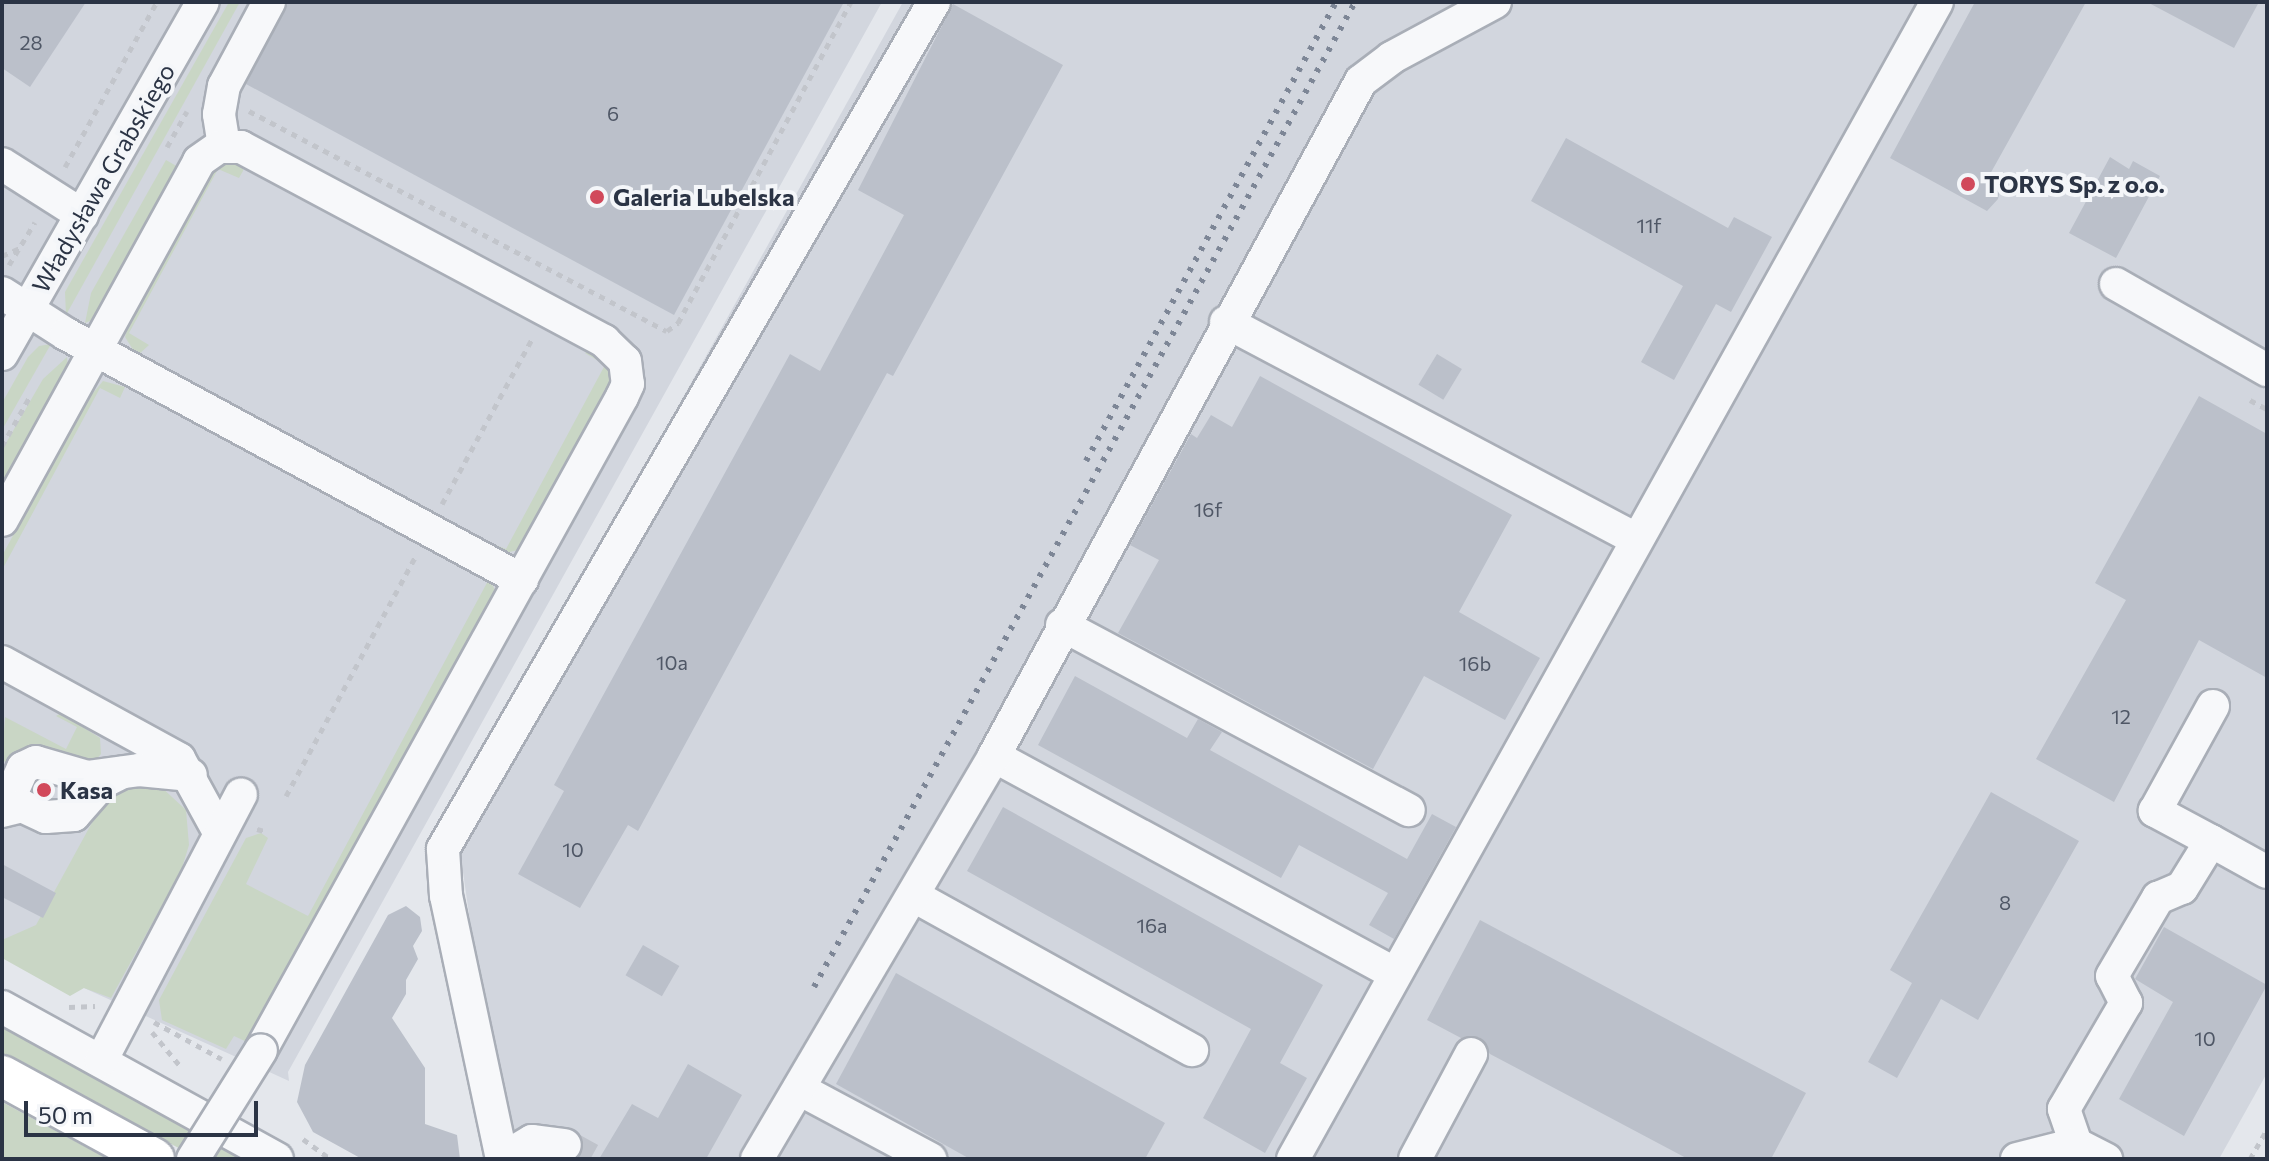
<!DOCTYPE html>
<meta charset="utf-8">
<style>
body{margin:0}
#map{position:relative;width:2269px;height:1161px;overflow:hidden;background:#e4e7ec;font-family:Commissioner,sans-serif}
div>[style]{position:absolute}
.built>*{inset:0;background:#d2d6de}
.green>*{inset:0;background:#c9d6c5}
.building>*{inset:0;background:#bbc0ca;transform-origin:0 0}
.minor-tunnel>*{height:32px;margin-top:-16px;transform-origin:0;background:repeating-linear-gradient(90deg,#bfc3cb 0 32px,transparent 0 48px)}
.path>*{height:5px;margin-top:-2.5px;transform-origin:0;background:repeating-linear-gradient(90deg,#c2c5cb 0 6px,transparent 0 12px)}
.roads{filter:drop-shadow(2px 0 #a9aeb7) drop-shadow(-2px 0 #a9aeb7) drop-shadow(0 2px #a9aeb7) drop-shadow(0 -2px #a9aeb7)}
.minor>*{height:32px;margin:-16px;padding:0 16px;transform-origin:16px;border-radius:16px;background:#f7f8fa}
.major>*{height:40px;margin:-20px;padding:0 20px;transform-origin:20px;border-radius:20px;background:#fff}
.rail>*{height:6px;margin-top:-3px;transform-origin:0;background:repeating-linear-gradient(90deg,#7d8696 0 4px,transparent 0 12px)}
.bridges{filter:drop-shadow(2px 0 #a9aeb7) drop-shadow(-2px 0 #a9aeb7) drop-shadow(0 2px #a9aeb7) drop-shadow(0 -2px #a9aeb7)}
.minor-bridge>*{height:32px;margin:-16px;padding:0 16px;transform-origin:16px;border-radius:16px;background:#f7f8fa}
.dots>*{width:22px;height:22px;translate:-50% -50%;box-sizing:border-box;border:4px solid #f4f6f9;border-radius:50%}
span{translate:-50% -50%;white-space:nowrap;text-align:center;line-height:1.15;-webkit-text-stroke:8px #f4f6f9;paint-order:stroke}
.number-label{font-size:20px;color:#4f5766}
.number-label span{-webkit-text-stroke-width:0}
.street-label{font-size:24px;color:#2b3445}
.poi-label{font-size:24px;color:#2b3445;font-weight:700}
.left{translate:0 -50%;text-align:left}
.frame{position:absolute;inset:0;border:4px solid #2b3445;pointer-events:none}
.scale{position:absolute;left:24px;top:1101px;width:234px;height:36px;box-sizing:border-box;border:4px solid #2b3445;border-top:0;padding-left:10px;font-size:24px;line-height:28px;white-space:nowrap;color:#2b3445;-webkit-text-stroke:6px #f4f6f9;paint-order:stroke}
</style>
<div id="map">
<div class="built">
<i style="clip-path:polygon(2px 2px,882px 2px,288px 1072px,289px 1081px,84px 988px,2px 942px)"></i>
<i style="clip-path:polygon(903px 2px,2267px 2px,2267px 1073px,2219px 1159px,504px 1159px,454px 809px)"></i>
</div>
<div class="green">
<i style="clip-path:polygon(229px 2px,240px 2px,66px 315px,65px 292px)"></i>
<i style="clip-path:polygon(166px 160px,178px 167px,97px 318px,85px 323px,91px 293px)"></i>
<i style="clip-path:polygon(226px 161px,244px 164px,243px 171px,239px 178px,218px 169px,129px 333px,149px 345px,137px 356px,125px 337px,131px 315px,207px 175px)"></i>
<i style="clip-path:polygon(51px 344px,2px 430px,2px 403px,28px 357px,39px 346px)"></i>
<i style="clip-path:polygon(589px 351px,609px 363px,612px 382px,519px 550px,504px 553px,483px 540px,506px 549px,605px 365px,585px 353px)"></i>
<i style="clip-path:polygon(67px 357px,68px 368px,2px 494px,2px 450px,43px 379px)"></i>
<i style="clip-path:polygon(103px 381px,125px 387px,120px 398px,100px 388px,2px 570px,2px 556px,83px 405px)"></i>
<i style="clip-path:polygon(489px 579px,498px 595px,247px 1042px,234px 1036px,226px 1049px,162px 1020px,159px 1000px,246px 838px,261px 833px,268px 838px,246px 884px,308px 916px)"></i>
<i style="clip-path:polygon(61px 713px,100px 738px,101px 754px,91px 766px,13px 766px,2px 760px,5px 717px,66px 749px,77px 727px,56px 716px)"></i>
<i style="clip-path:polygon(158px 784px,186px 810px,189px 845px,181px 871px,111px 998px,84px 988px,70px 996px,2px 958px,2px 940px,36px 925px,106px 797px,131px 785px)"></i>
<i style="clip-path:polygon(2px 1024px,248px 1159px,199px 1159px,2px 1053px)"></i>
<i style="clip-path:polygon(2px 1102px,108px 1159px,2px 1159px)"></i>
</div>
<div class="building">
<i style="clip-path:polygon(2px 2px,86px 2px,30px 87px,2px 68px)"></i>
<i style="clip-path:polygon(288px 2px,844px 2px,674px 315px,246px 84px)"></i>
<i style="clip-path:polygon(1975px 2px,2086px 2px,1989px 176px,2002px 183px,1998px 199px,1987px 211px,1890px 158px)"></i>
<i style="clip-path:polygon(2147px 2px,2259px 2px,2234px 48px)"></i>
<i style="clip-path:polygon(953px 4px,1063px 65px,893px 376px,887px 373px,638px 831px,628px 825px,580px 908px,518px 874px,564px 791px,554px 785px,790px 354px,820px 371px,904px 215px,858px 190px)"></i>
<i style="clip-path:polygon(1566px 138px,1728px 228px,1734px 217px,1772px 237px,1731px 312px,1716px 304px,1674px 380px,1641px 362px,1683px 286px,1531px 201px)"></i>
<i style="clip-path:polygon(2110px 157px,2129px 169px,2133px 161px,2160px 176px,2116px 258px,2069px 233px)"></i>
<i style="left:1437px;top:354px;width:29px;height:36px;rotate:31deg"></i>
<i style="clip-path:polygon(1260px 376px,1512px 515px,1459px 612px,1540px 658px,1505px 720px,1424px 676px,1373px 769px,1118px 633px,1159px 560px,1130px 545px,1191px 434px,1197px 438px,1211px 415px,1232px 427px)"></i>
<i style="clip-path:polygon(2199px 396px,2267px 434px,2267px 678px,2199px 640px,2114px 802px,2036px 759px,2126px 600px,2095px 583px)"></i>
<i style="clip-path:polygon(1075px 676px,1187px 738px,1198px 719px,1222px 732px,1210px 750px,1407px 859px,1432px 814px,1456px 827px,1394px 939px,1369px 925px,1388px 893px,1299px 845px,1281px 878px,1038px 745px)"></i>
<i style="clip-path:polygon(1991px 792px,2079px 841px,1978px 1020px,1941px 999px,1897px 1078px,1868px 1062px,1912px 983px,1890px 970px)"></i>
<i style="clip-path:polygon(1003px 807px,1323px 985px,1280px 1063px,1307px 1078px,1265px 1153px,1203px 1118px,1251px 1029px,967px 871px)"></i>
<i style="clip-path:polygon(2px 864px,56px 893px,43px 918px,2px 897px)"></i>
<i style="clip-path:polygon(406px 906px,420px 917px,422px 931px,413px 946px,418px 959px,406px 980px,406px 994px,392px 1018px,425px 1068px,425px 1124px,457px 1135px,460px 1159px,362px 1159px,313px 1132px,297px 1102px,305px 1065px,388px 915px)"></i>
<i style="clip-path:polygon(1480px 920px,1806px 1093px,1771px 1159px,1688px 1159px,1490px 1054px,1479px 1037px,1461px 1038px,1427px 1020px)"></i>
<i style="clip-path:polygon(2164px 927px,2267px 985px,2184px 1136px,2119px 1099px,2173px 1002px,2135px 979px)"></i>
<i style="left:643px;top:945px;width:42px;height:35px;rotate:30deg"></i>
<i style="clip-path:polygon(896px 973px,1165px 1123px,1145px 1159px,970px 1159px,836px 1084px)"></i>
<i style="clip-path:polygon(688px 1064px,742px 1095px,706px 1159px,599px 1159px,632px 1104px,658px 1118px)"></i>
</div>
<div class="minor-tunnel">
<i style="left:565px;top:1145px;width:29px;rotate:29deg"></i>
</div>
<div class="path">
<i style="left:249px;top:111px;width:472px;rotate:27.8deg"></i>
<i style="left:667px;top:331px;width:14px;rotate:-36deg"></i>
<i style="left:678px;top:323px;width:365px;rotate:-61.7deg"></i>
<i style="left:167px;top:147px;width:41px;rotate:-60.9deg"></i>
<i style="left:65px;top:167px;width:189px;rotate:-60.9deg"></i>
<i style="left:2px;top:256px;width:20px;rotate:-24deg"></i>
<i style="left:9px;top:265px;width:50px;rotate:-58.8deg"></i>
<i style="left:2250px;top:400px;width:19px;rotate:28deg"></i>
<i style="left:2px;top:446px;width:55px;rotate:-60.6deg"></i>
<i style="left:442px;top:504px;width:190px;rotate:-61.4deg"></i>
<i style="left:286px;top:796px;width:272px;rotate:-61.6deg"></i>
<i style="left:257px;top:829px;width:11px;rotate:15deg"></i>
<i style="left:69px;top:1007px;width:26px;rotate:-2deg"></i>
<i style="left:154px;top:1022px;width:77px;rotate:28.6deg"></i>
<i style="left:152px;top:1032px;width:45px;rotate:50.4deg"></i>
<i style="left:303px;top:1139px;width:34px;rotate:36deg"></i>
<i style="left:2250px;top:1159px;width:34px;rotate:-60deg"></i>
</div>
<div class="roads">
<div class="minor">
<i style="left:224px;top:146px;width:32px;rotate:-99deg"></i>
<i style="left:219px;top:114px;width:28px;rotate:-80deg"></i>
<i style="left:224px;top:86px;width:95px;rotate:-61.8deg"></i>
<i style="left:2px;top:164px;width:95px;rotate:32.5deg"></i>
<i style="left:2116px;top:284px;width:174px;rotate:29.7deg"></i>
<i style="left:2px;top:293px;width:76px;rotate:32.6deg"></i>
<i style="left:66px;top:334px;width:518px;rotate:28.35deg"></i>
<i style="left:1226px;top:322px;width:463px;rotate:27.9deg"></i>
<i style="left:2px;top:354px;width:405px;rotate:-60.3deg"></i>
<i style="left:2px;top:520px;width:409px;rotate:-61.2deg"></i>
<i style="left:199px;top:161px;width:24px;rotate:-35deg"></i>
<i style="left:219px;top:147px;width:22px"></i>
<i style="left:241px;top:147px;width:412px;rotate:28.1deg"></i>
<i style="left:604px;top:341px;width:29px;rotate:44deg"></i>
<i style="left:625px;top:361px;width:23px;rotate:83deg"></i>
<i style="left:628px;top:384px;width:14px;rotate:115deg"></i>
<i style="left:622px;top:397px;width:746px;rotate:118.94deg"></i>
<i style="left:1062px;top:625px;width:393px;rotate:28.1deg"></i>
<i style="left:2px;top:662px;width:202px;rotate:28.7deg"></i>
<i style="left:179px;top:759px;width:83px;rotate:61.3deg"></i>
<i style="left:994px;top:756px;width:456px;rotate:28.5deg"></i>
<i style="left:4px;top:810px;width:46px;rotate:-65.7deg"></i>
<i style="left:23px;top:768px;width:14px;rotate:-25deg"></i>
<i style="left:36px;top:762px;width:53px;rotate:16.4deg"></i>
<i style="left:87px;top:777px;width:52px;rotate:-7.7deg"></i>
<i style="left:139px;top:770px;width:52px;rotate:5.5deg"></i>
<i style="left:2px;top:811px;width:21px;rotate:-14deg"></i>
<i style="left:22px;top:806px;width:26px;rotate:25deg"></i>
<i style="left:46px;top:817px;width:28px;rotate:-4deg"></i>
<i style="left:74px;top:815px;width:44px;rotate:-48.7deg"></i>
<i style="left:103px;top:782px;width:20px;rotate:-27deg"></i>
<i style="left:2211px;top:841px;width:64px;rotate:-151.8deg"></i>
<i style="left:2155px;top:811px;width:120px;rotate:-61.1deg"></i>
<i style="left:914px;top:896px;width:318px;rotate:29deg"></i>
<i style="left:2px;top:1007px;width:314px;rotate:28.9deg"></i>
<i style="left:101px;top:1061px;width:301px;rotate:-62.3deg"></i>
<i style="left:799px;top:1089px;width:149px;rotate:28.1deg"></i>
<i style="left:2076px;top:1144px;width:37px;rotate:-109deg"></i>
<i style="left:2064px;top:1109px;width:123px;rotate:-59.7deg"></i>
<i style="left:2126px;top:1003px;width:30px;rotate:-117deg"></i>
<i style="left:2112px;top:976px;width:91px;rotate:-59.5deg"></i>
<i style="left:2158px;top:898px;width:26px;rotate:-23deg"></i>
<i style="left:2182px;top:888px;width:55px;rotate:-58.3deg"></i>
<i style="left:2211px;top:841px;width:64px;rotate:29deg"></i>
<i style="left:502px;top:1159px;width:269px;rotate:-102deg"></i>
<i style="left:446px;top:896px;width:47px;rotate:-93.7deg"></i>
<i style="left:443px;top:849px;width:979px;rotate:-59.9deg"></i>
<i style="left:502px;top:1159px;width:35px;rotate:-31deg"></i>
<i style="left:532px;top:1141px;width:33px;rotate:7deg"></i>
<i style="left:757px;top:1159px;width:468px;rotate:-59.5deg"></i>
<i style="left:994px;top:756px;width:768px;rotate:-61.47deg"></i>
<i style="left:1361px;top:81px;width:38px;rotate:-37deg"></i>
<i style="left:1391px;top:58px;width:118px;rotate:-28.3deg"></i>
<i style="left:1293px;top:1159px;width:1324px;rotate:-60.9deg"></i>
<i style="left:1415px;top:1159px;width:119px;rotate:-61.9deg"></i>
<i style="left:2017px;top:1159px;width:61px;rotate:-14.3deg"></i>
<i style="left:2076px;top:1144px;width:34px;rotate:27deg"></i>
</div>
<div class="major">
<i style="left:2px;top:1076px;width:173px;rotate:28.6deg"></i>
</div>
</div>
<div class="rail">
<i style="left:1086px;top:461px;width:523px;rotate:-61.42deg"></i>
<i style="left:814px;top:987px;width:1124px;rotate:-61.22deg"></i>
</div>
<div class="bridges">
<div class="minor-bridge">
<i style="left:193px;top:1159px;width:128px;rotate:-58deg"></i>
</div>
</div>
<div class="dots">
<i style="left:1968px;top:184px;background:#d1495b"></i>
<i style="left:597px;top:197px;background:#d1495b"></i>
<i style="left:44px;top:790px;background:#d1495b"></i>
</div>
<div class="number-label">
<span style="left:31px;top:42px">28</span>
<span style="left:613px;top:113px">6</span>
<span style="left:1649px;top:225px">11f</span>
<span style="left:1208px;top:509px">16f</span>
<span style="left:672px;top:662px">10a</span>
<span style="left:1475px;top:663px">16b</span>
<span style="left:2121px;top:716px">12</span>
<span style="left:573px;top:849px">10</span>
<span style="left:2005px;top:902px">8</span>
<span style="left:1152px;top:925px">16a</span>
<span style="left:2205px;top:1038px">10</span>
</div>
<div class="street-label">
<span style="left:103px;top:178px;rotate:-60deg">Władysława Grabskiego</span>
</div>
<div class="poi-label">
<span class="left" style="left:1984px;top:184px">TORYS Sp. z o.o.</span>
<span class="left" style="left:613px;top:197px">Galeria Lubelska</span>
<span class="left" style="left:60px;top:790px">Kasa</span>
</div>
<div class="frame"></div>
<div class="scale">50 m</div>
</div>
